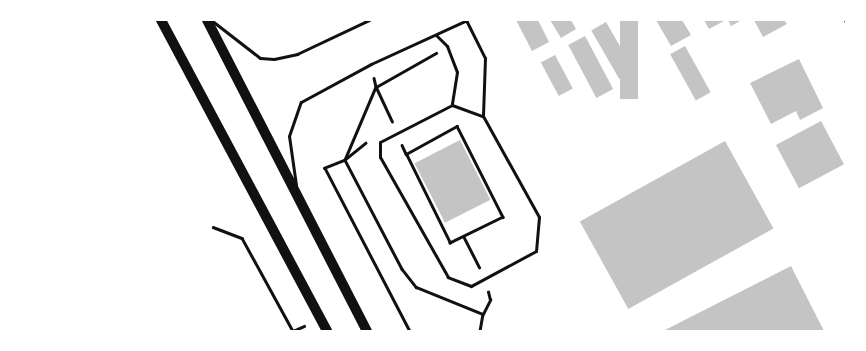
<!DOCTYPE html>
<style>
body{margin:0}
#map{position:relative;width:866px;height:351px;overflow:hidden;background:#fff;font-family:Mulish,sans-serif}
div>[style]{position:absolute}
.building>*{inset:0;background:#c4c4c4;transform-origin:0 0}
.path>*{height:2.5px;margin:-1.25px;padding:0 1.25px;transform-origin:1.25px;border-radius:1.25px;background:#111}
.service>*{height:3px;margin:-1.5px;padding:0 1.5px;transform-origin:1.5px;border-radius:1.5px;background:#111}
.primary>*{height:10px;margin:-5px;padding:0 5px;transform-origin:5px;border-radius:5px;background:#111}
span{translate:-50% -50%;white-space:nowrap;text-align:center;line-height:1.15;-webkit-text-stroke:4px #fff;paint-order:stroke}
.frame{position:absolute;inset:0;border:21px solid #fff;pointer-events:none}
</style>
<div id="map">
<div class="building">
<i style="clip-path:polygon(516px 20px,538px 20px,549px 42px,532px 51px)"></i>
<i style="clip-path:polygon(550px 20px,571px 20px,576px 29px,561px 38px)"></i>
<i style="left:620px;top:20px;width:18px;height:79px"></i>
<i style="clip-path:polygon(656px 20px,682px 20px,691px 35px,671px 46px)"></i>
<i style="clip-path:polygon(704px 20px,726px 20px,709px 29px)"></i>
<i style="clip-path:polygon(728px 20px,742px 20px,731px 26px)"></i>
<i style="clip-path:polygon(754px 20px,784px 20px,787px 24px,763px 37px)"></i>
<i style="left:606px;top:22px;width:56px;height:17px;rotate:60deg"></i>
<i style="left:585px;top:36px;width:60px;height:19px;rotate:62deg"></i>
<i style="left:685px;top:46px;width:53px;height:17px;rotate:61deg"></i>
<i style="left:555px;top:55px;width:38px;height:16px;rotate:62deg"></i>
<i style="clip-path:polygon(799px 59px,823px 108px,800px 120px,796px 111px,771px 124px,750px 83px)"></i>
<i style="left:821px;top:121px;width:49px;height:51px;rotate:62deg"></i>
<i style="left:460px;top:140px;width:67px;height:51px;rotate:63deg"></i>
<i style="left:725px;top:141px;width:100px;height:166px;rotate:61deg"></i>
<i style="clip-path:polygon(791px 266px,824px 331px,663px 331px)"></i>
</div>
<div class="path">
<i style="left:374px;top:78px;width:9px;rotate:77deg"></i>
<i style="left:376px;top:87px;width:79px;rotate:113deg"></i>
<i style="left:345px;top:160px;width:123px;rotate:62.4deg"></i>
<i style="left:402px;top:269px;width:23px;rotate:52deg"></i>
<i style="left:416px;top:287px;width:72px;rotate:21.9deg"></i>
<i style="left:483px;top:314px;width:17px;rotate:100deg"></i>
<i style="left:392px;top:122px;width:38px;rotate:-115deg"></i>
<i style="left:376px;top:87px;width:69px;rotate:-29.5deg"></i>
<i style="left:457px;top:126px;width:102px;rotate:63.2deg"></i>
<i style="left:503px;top:217px;width:59px;rotate:153.9deg"></i>
<i style="left:450px;top:243px;width:99px;rotate:-116.3deg"></i>
<i style="left:406px;top:154px;width:58px;rotate:-28.8deg"></i>
<i style="left:366px;top:143px;width:27px;rotate:141deg"></i>
<i style="left:345px;top:160px;width:22px;rotate:158deg"></i>
<i style="left:325px;top:168px;width:184px;rotate:62.5deg"></i>
<i style="left:402px;top:145px;width:10px;rotate:66deg"></i>
<i style="left:213px;top:227px;width:31px;rotate:21deg"></i>
<i style="left:242px;top:238px;width:106px;rotate:61.3deg"></i>
<i style="left:464px;top:237px;width:34px;rotate:63deg"></i>
<i style="left:483px;top:314px;width:16px;rotate:-63deg"></i>
<i style="left:490px;top:300px;width:8px;rotate:-104deg"></i>
<i style="left:293px;top:331px;width:12px;rotate:-24deg"></i>
</div>
<div class="service">
<i style="left:211px;top:20px;width:62px;rotate:37.8deg"></i>
<i style="left:260px;top:58px;width:14px;rotate:4deg"></i>
<i style="left:274px;top:59px;width:24px;rotate:-12deg"></i>
<i style="left:297px;top:54px;width:80px;rotate:-25.3deg"></i>
<i style="left:466px;top:20px;width:42px;rotate:63.4deg"></i>
<i style="left:485px;top:58px;width:58px;rotate:92deg"></i>
<i style="left:845px;top:20px;width:2px;rotate:63deg"></i>
<i style="left:436px;top:35px;width:16px;rotate:45deg"></i>
<i style="left:447px;top:46px;width:28px;rotate:69deg"></i>
<i style="left:457px;top:72px;width:33px;rotate:99deg"></i>
<i style="left:452px;top:105px;width:33px;rotate:20deg"></i>
<i style="left:483px;top:116px;width:115px;rotate:61deg"></i>
<i style="left:539px;top:217px;width:34px;rotate:95deg"></i>
<i style="left:536px;top:251px;width:74px;rotate:151.7deg"></i>
<i style="left:471px;top:286px;width:25px;rotate:-159deg"></i>
<i style="left:448px;top:277px;width:138px;rotate:-119.5deg"></i>
<i style="left:380px;top:157px;width:15px;rotate:-90deg"></i>
<i style="left:380px;top:142px;width:81px;rotate:-27.2deg"></i>
<i style="left:296px;top:185px;width:49px;rotate:-98.1deg"></i>
<i style="left:289px;top:136px;width:36px;rotate:-71deg"></i>
<i style="left:301px;top:102px;width:80px;rotate:-28.5deg"></i>
<i style="left:371px;top:64px;width:106px;rotate:-24.6deg"></i>
</div>
<div class="primary">
<i style="left:161px;top:20px;width:353px;rotate:61.9deg"></i>
<i style="left:207px;top:20px;width:350px;rotate:62.8deg"></i>
</div>
<div class="frame"></div>
</div>
